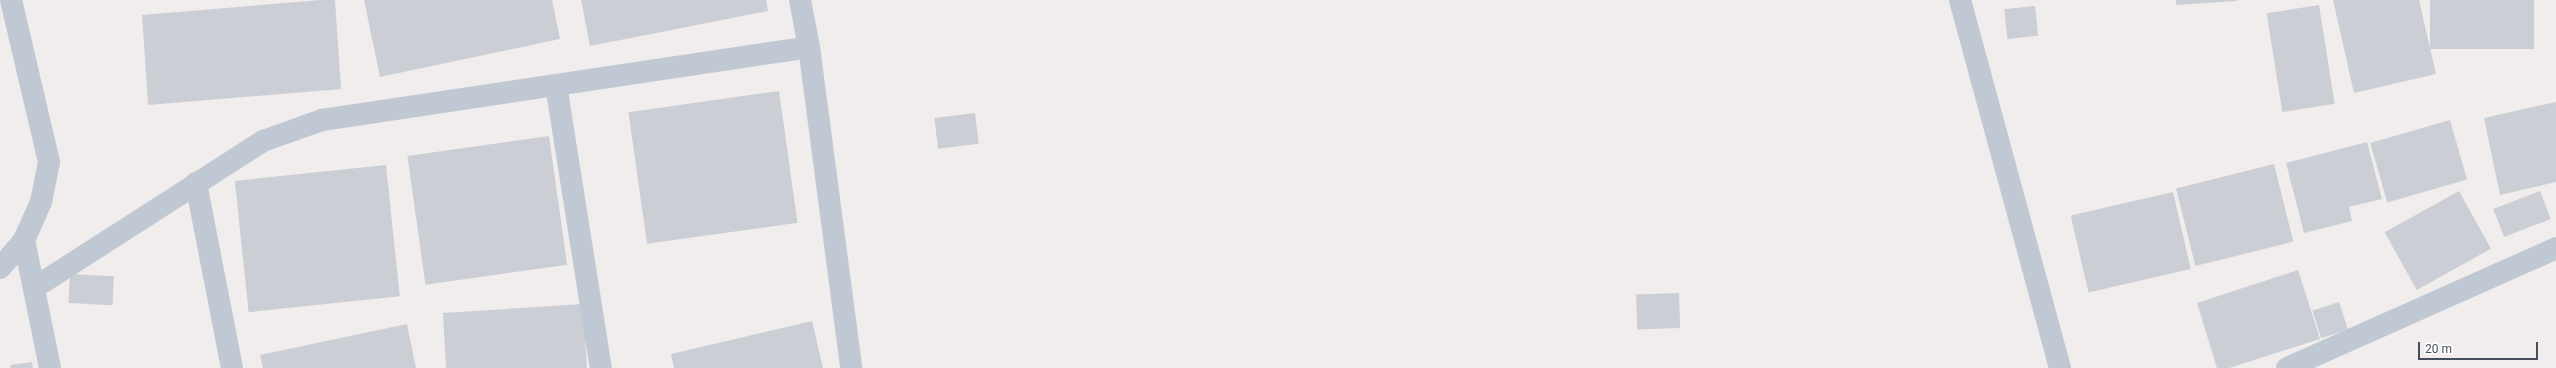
<!DOCTYPE html>
<style>
body{margin:0}
#map{position:relative;width:2556px;height:368px;overflow:hidden;background:#f0edec;font-family:Roboto,sans-serif}
div>[style]{position:absolute}
.building>*{inset:0;background:#ccced5;transform-origin:0 0}
.street>*{height:22px;margin:-11px;padding:0 11px;transform-origin:11px;border-radius:11px;background:#bfc8d3}
span{translate:-50% -50%;white-space:nowrap;text-align:center;line-height:1.15;-webkit-text-stroke:3px #fff;paint-order:stroke}
.scale{position:absolute;left:2418px;top:342px;width:120px;height:18px;box-sizing:border-box;border:2px solid #454e5a;border-top:0;padding-left:5px;font-size:12px;line-height:14px;white-space:nowrap;color:#454e5a;-webkit-text-stroke:3px #fff;paint-order:stroke}
</style>
<div id="map">
<div class="building">
<i style="clip-path:polygon(321px 0,335px 0,341px 89px,148px 105px,142px 15px)"></i>
<i style="clip-path:polygon(364px 0,552px 0,560px 39px,380px 77px)"></i>
<i style="clip-path:polygon(581px 0,766px 0,768px 11px,590px 46px)"></i>
<i style="clip-path:polygon(2176px 0,2237px 0,2237px 1px,2176px 5px)"></i>
<i style="clip-path:polygon(2333px 0,2419px 0,2436px 74px,2354px 93px)"></i>
<i style="left:2430px;top:0;width:104px;height:49px"></i>
<i style="left:2319px;top:5px;width:100px;height:53px;rotate:81deg"></i>
<i style="left:2035px;top:6px;width:30px;height:31px;rotate:84deg"></i>
<i style="left:779px;top:91px;width:133px;height:152px;rotate:82deg"></i>
<i style="clip-path:polygon(2556px 102px,2556px 182px,2500px 195px,2484px 118px)"></i>
<i style="left:975px;top:113px;width:31px;height:41px;rotate:83deg"></i>
<i style="left:2450px;top:120px;width:62px;height:83px;rotate:74deg"></i>
<i style="left:549px;top:136px;width:130px;height:143px;rotate:82deg"></i>
<i style="clip-path:polygon(2367px 142px,2382px 199px,2349px 207px,2352px 221px,2304px 233px,2286px 163px)"></i>
<i style="left:2274px;top:164px;width:80px;height:101px;rotate:76deg"></i>
<i style="left:386px;top:165px;width:132px;height:152px;rotate:84deg"></i>
<i style="left:2459px;top:191px;width:66px;height:85px;rotate:61deg"></i>
<i style="left:2540px;top:191px;width:30px;height:50px;rotate:69deg"></i>
<i style="left:2173px;top:192px;width:79px;height:105px;rotate:77deg"></i>
<i style="clip-path:polygon(2298px 270px,2320px 339px,2229px 368px,2217px 368px,2197px 303px)"></i>
<i style="left:70px;top:274px;width:44px;height:29px;rotate:3deg"></i>
<i style="left:1679px;top:293px;width:35px;height:43px;rotate:88deg"></i>
<i style="left:2339px;top:302px;width:29px;height:28px;rotate:72deg"></i>
<i style="clip-path:polygon(583px 304px,587px 368px,446px 368px,443px 313px)"></i>
<i style="clip-path:polygon(812px 321px,823px 368px,674px 368px,671px 354px)"></i>
<i style="clip-path:polygon(407px 324px,416px 368px,263px 368px,260px 355px)"></i>
<i style="clip-path:polygon(32px 362px,33px 368px,11px 368px,10px 365px)"></i>
</div>
<div class="street">
<i style="left:800px;top:0;width:48px;rotate:79.2deg"></i>
<i style="left:809px;top:47px;width:324px;rotate:82.5deg"></i>
<i style="left:1960px;top:0;width:381px;rotate:74.8deg"></i>
<i style="left:556px;top:85px;width:287px;rotate:81deg"></i>
<i style="left:196px;top:183px;width:188px;rotate:79deg"></i>
<i style="left:24px;top:240px;width:131px;rotate:78.5deg"></i>
<i style="left:0;top:268px;width:37px;rotate:-49deg"></i>
<i style="left:24px;top:240px;width:42px;rotate:-65.9deg"></i>
<i style="left:41px;top:202px;width:41px;rotate:-78.7deg"></i>
<i style="left:49px;top:162px;width:166px;rotate:-103.2deg"></i>
<i style="left:34px;top:288px;width:272px;rotate:-32.7deg"></i>
<i style="left:263px;top:141px;width:63px;rotate:-19.6deg"></i>
<i style="left:322px;top:120px;width:492px;rotate:-8.5deg"></i>
<i style="left:2287px;top:368px;width:295px;rotate:-24deg"></i>
</div>
<div class="scale">20 m</div>
</div>
